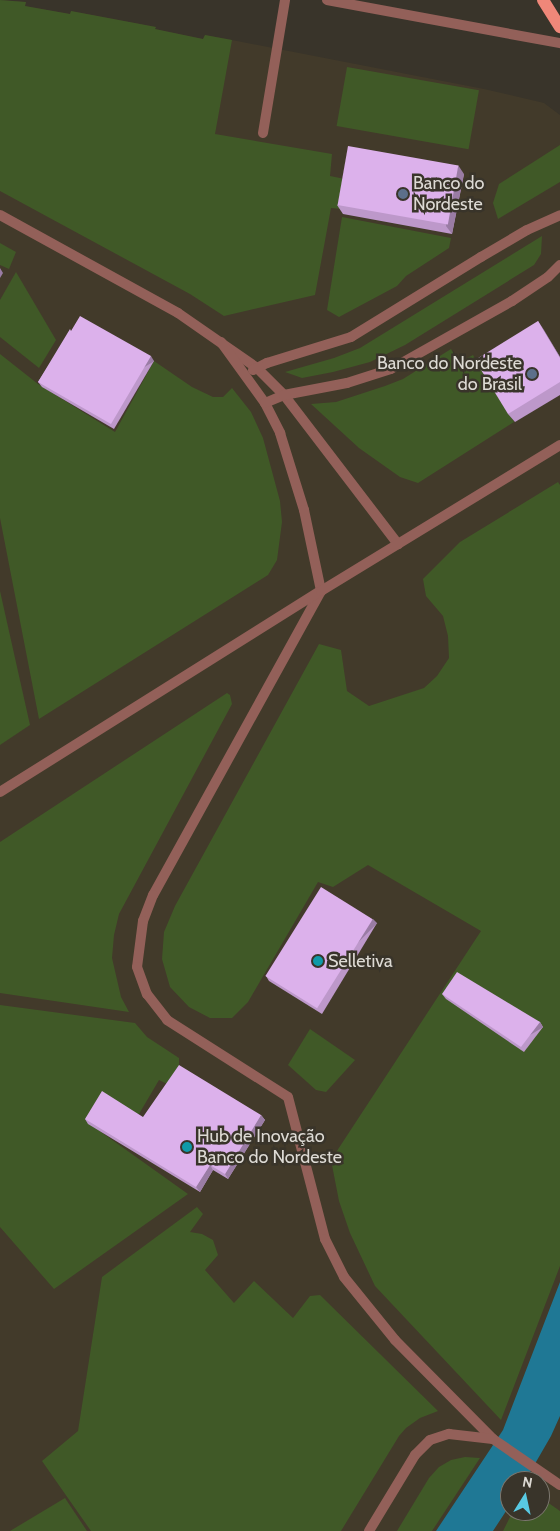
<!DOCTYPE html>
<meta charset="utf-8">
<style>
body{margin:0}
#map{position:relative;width:560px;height:1531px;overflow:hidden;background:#39342a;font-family:Cabin,sans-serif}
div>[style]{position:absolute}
.built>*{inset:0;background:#423a2a}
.green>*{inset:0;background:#405927;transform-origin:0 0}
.water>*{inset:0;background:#1f7895}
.service>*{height:10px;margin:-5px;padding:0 5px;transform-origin:5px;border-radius:5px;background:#936059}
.minor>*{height:10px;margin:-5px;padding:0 5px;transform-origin:5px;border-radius:5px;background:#936059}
.primary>*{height:12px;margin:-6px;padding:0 6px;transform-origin:6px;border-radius:6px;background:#ef8779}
.wall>*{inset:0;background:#bd98ca}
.shaded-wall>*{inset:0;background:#9a7ca4;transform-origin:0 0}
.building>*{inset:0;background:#dcb1eb;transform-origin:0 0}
.dots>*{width:14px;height:14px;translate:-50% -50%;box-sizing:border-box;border:2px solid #39342a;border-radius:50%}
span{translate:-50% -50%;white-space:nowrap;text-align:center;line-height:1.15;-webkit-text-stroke:5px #39342a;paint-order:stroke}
.poi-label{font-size:18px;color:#dddad4}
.left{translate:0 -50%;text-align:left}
.right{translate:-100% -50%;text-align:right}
.north{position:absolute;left:500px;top:1471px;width:50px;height:50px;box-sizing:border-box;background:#39342a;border:1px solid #7b766e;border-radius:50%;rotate:10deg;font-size:14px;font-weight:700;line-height:20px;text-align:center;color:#dddad4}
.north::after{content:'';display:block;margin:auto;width:18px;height:22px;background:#58c9e3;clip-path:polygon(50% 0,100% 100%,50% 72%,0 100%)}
</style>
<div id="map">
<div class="built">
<i style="clip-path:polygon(evenodd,0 0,26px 2px,25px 6px,70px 14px,71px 11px,156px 27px,155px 29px,203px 39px,205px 35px,232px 40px,484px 89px,544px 103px,560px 115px,560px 1531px,0 1531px,0 0,510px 1481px,540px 1481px,540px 1511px,510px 1511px,510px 1481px)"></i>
</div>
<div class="green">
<i style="clip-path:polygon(0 0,26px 2px,25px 6px,70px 14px,71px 11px,156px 27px,155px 29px,203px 39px,205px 35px,232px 40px,215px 134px,332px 154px,330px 176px,345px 179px,342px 209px,331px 208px,315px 295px,224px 316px,190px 294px,0 191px)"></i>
<i style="left:347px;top:67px;width:134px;height:60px;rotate:10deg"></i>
<i style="clip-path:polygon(560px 145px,560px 182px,498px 219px,493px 203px,499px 184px)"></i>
<i style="clip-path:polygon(342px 217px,451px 238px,449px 248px,406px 276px,397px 286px,339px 317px,327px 310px)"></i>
<i style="clip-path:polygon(542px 236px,541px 254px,534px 265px,405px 345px,370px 362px,333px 372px,302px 378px,285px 372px,334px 358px,360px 348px)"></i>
<i style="clip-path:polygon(0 243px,16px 252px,9px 269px,0 265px)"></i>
<i style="clip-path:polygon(16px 272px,56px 340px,39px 368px,0 337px,0 300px)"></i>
<i style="clip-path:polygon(451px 349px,459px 362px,473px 355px,514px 422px,418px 483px,400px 477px,359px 448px,311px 404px,336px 402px,385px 386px,403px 379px)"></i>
<i style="clip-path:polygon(0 354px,38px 384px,115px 432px,154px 361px,192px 387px,213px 397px,223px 397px,232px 388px,251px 412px,263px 438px,280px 501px,282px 522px,277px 560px,268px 575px,39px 719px,0 518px)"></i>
<i style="clip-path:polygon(558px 482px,560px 485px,560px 1266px,501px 1420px,375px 1286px,350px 1233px,339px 1201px,331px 1160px,481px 931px,368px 865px,333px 887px,318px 882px,248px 1002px,232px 1018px,210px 1018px,189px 1007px,170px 987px,162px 959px,164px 932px,175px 906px,319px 644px,341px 650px,347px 691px,369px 706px,424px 688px,437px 676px,449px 658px,448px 636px,443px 616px,426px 596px,423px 579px,460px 542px)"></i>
<i style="clip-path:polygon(0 591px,30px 725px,0 745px)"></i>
<i style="clip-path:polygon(227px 693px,230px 695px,232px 704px,119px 914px,114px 935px,112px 958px,121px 997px,129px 1012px,0 993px,0 842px)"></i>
<i style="clip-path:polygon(0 1005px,135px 1023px,147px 1037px,179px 1058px,179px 1066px,167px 1084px,159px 1080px,139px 1114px,87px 1122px,188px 1194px,54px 1289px,0 1227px)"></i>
<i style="clip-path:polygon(310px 1029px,355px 1060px,326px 1092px,316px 1090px,288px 1065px)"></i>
<i style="clip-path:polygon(197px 1207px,203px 1214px,190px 1232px,202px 1234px,213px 1240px,218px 1255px,205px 1270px,234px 1303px,254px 1281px,293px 1318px,310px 1296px,320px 1295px,438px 1411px,420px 1418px,406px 1428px,399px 1436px,341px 1531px,91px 1531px,42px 1461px,78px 1431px,102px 1277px)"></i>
<i style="clip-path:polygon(465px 1457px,480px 1458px,432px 1531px,397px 1531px,429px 1478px,439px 1467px,451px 1460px)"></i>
<i style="clip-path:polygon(540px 1497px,560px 1511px,560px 1531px,503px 1531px,513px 1511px,540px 1511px)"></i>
<i style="clip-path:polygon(65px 1498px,87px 1531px,10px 1531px)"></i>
</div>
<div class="water">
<i style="clip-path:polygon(560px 1282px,560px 1416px,551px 1436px,525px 1481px,510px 1481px,510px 1505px,493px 1531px,436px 1531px,503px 1430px)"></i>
</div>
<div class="service">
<i style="left:263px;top:133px;width:135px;rotate:-80.6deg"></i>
<i style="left:0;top:215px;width:203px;rotate:28.8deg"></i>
<i style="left:178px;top:313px;width:96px;rotate:34.8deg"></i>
<i style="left:257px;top:368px;width:38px;rotate:45deg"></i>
<i style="left:284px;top:395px;width:188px;rotate:52.6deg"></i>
<i style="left:221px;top:342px;width:75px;rotate:54.2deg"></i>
<i style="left:265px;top:403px;width:34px;rotate:63deg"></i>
<i style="left:280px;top:433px;width:81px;rotate:72.7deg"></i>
<i style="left:304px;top:510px;width:83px;rotate:78.1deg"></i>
<i style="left:321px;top:591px;width:347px;rotate:118.9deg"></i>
<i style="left:153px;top:895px;width:28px;rotate:111deg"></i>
<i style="left:143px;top:921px;width:46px;rotate:97.4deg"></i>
<i style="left:137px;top:967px;width:29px;rotate:70deg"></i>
<i style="left:147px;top:994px;width:33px;rotate:52deg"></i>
<i style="left:167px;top:1020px;width:143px;rotate:32.5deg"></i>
<i style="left:288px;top:1097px;width:147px;rotate:75.4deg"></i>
<i style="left:325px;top:1239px;width:42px;rotate:63.4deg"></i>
<i style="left:344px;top:1277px;width:81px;rotate:51deg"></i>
<i style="left:395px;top:1340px;width:139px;rotate:45.3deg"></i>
<i style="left:493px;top:1439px;width:81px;rotate:34.5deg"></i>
<i style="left:253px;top:370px;width:16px;rotate:-27deg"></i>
<i style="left:267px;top:363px;width:88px;rotate:-17.2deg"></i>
<i style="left:351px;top:337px;width:153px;rotate:-31.6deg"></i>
<i style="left:481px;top:257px;width:53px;rotate:-30.4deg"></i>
<i style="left:527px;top:230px;width:36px;rotate:-24deg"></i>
<i style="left:265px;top:403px;width:21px;rotate:-23deg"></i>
<i style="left:284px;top:395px;width:64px;rotate:-10.8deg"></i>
<i style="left:347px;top:383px;width:46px;rotate:-17.7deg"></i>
<i style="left:391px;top:369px;width:139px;rotate:-29.3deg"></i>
<i style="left:512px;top:301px;width:43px;rotate:-33.7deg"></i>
<i style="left:548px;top:277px;width:17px;rotate:-45deg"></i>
<i style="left:0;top:792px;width:379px;rotate:-32.1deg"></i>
<i style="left:321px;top:591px;width:280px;rotate:-31.4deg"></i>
<i style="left:369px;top:1531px;width:89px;rotate:-58.8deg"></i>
<i style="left:415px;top:1455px;width:21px;rotate:-45deg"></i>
<i style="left:430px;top:1440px;width:20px;rotate:-18deg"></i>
<i style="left:449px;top:1434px;width:44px;rotate:6.5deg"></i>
</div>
<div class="minor">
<i style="left:327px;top:0;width:237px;rotate:10.5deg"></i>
</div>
<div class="primary">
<i style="left:543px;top:0;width:32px;rotate:58deg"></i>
</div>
<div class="wall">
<i style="clip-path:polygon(464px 174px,452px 234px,343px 214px,337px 205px)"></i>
<i style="clip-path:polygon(538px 321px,560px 357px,560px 395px,515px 422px,508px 414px)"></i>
<i style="clip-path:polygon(71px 331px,154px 361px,114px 429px,42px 387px,38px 382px)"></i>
<i style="clip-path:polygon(377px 923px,322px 1014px,269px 981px,266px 976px)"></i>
<i style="clip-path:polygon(442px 994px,540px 1022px,543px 1027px,524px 1052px,446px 999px)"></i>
<i style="clip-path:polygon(261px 1115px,265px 1120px,228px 1179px,213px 1170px,200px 1192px,88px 1124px,85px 1119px,143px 1117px)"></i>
</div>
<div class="shaded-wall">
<i style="clip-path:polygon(458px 165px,464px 174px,452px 234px,446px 226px)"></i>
<i style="clip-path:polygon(0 268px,3px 273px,0 278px)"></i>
<i style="clip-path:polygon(538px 321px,544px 330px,560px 357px,560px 358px)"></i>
<i style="left:151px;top:356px;width:6px;height:79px;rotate:59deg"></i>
<i style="left:373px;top:919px;width:6px;height:105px;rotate:45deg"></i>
<i style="left:540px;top:1022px;width:6px;height:31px;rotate:59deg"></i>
<i style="clip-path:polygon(261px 1115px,265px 1120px,228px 1179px,225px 1174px)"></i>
<i style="clip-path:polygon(210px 1165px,213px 1170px,200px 1192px,196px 1187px)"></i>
</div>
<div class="building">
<i style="left:348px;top:146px;width:112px;height:60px;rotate:10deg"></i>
<i style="clip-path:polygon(80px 316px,151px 356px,111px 424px,38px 382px,70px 329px,71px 331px)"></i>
<i style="clip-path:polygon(538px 321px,560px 358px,560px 382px,508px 414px,475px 360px)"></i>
<i style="left:321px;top:887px;width:61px;height:105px;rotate:32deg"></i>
<i style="clip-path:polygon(457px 972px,540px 1022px,521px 1047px,442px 994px)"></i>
<i style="clip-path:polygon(179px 1065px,261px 1115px,225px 1174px,210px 1165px,196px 1187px,85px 1119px,102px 1091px,143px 1117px)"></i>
</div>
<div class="dots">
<i style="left:403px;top:194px;background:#5c6f8a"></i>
<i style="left:532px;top:374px;background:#5c6f8a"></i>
<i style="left:318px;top:961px;background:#0f9aa8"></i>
<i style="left:187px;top:1147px;background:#0f9aa8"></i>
</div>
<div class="poi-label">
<span class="left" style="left:413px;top:194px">Banco do<br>Nordeste</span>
<span class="right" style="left:522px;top:374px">Banco do Nordeste<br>do Brasil</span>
<span class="left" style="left:328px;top:961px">Selletiva</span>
<span class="left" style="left:197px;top:1147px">Hub de Inovação<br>Banco do Nordeste</span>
</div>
<div class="north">N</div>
</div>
